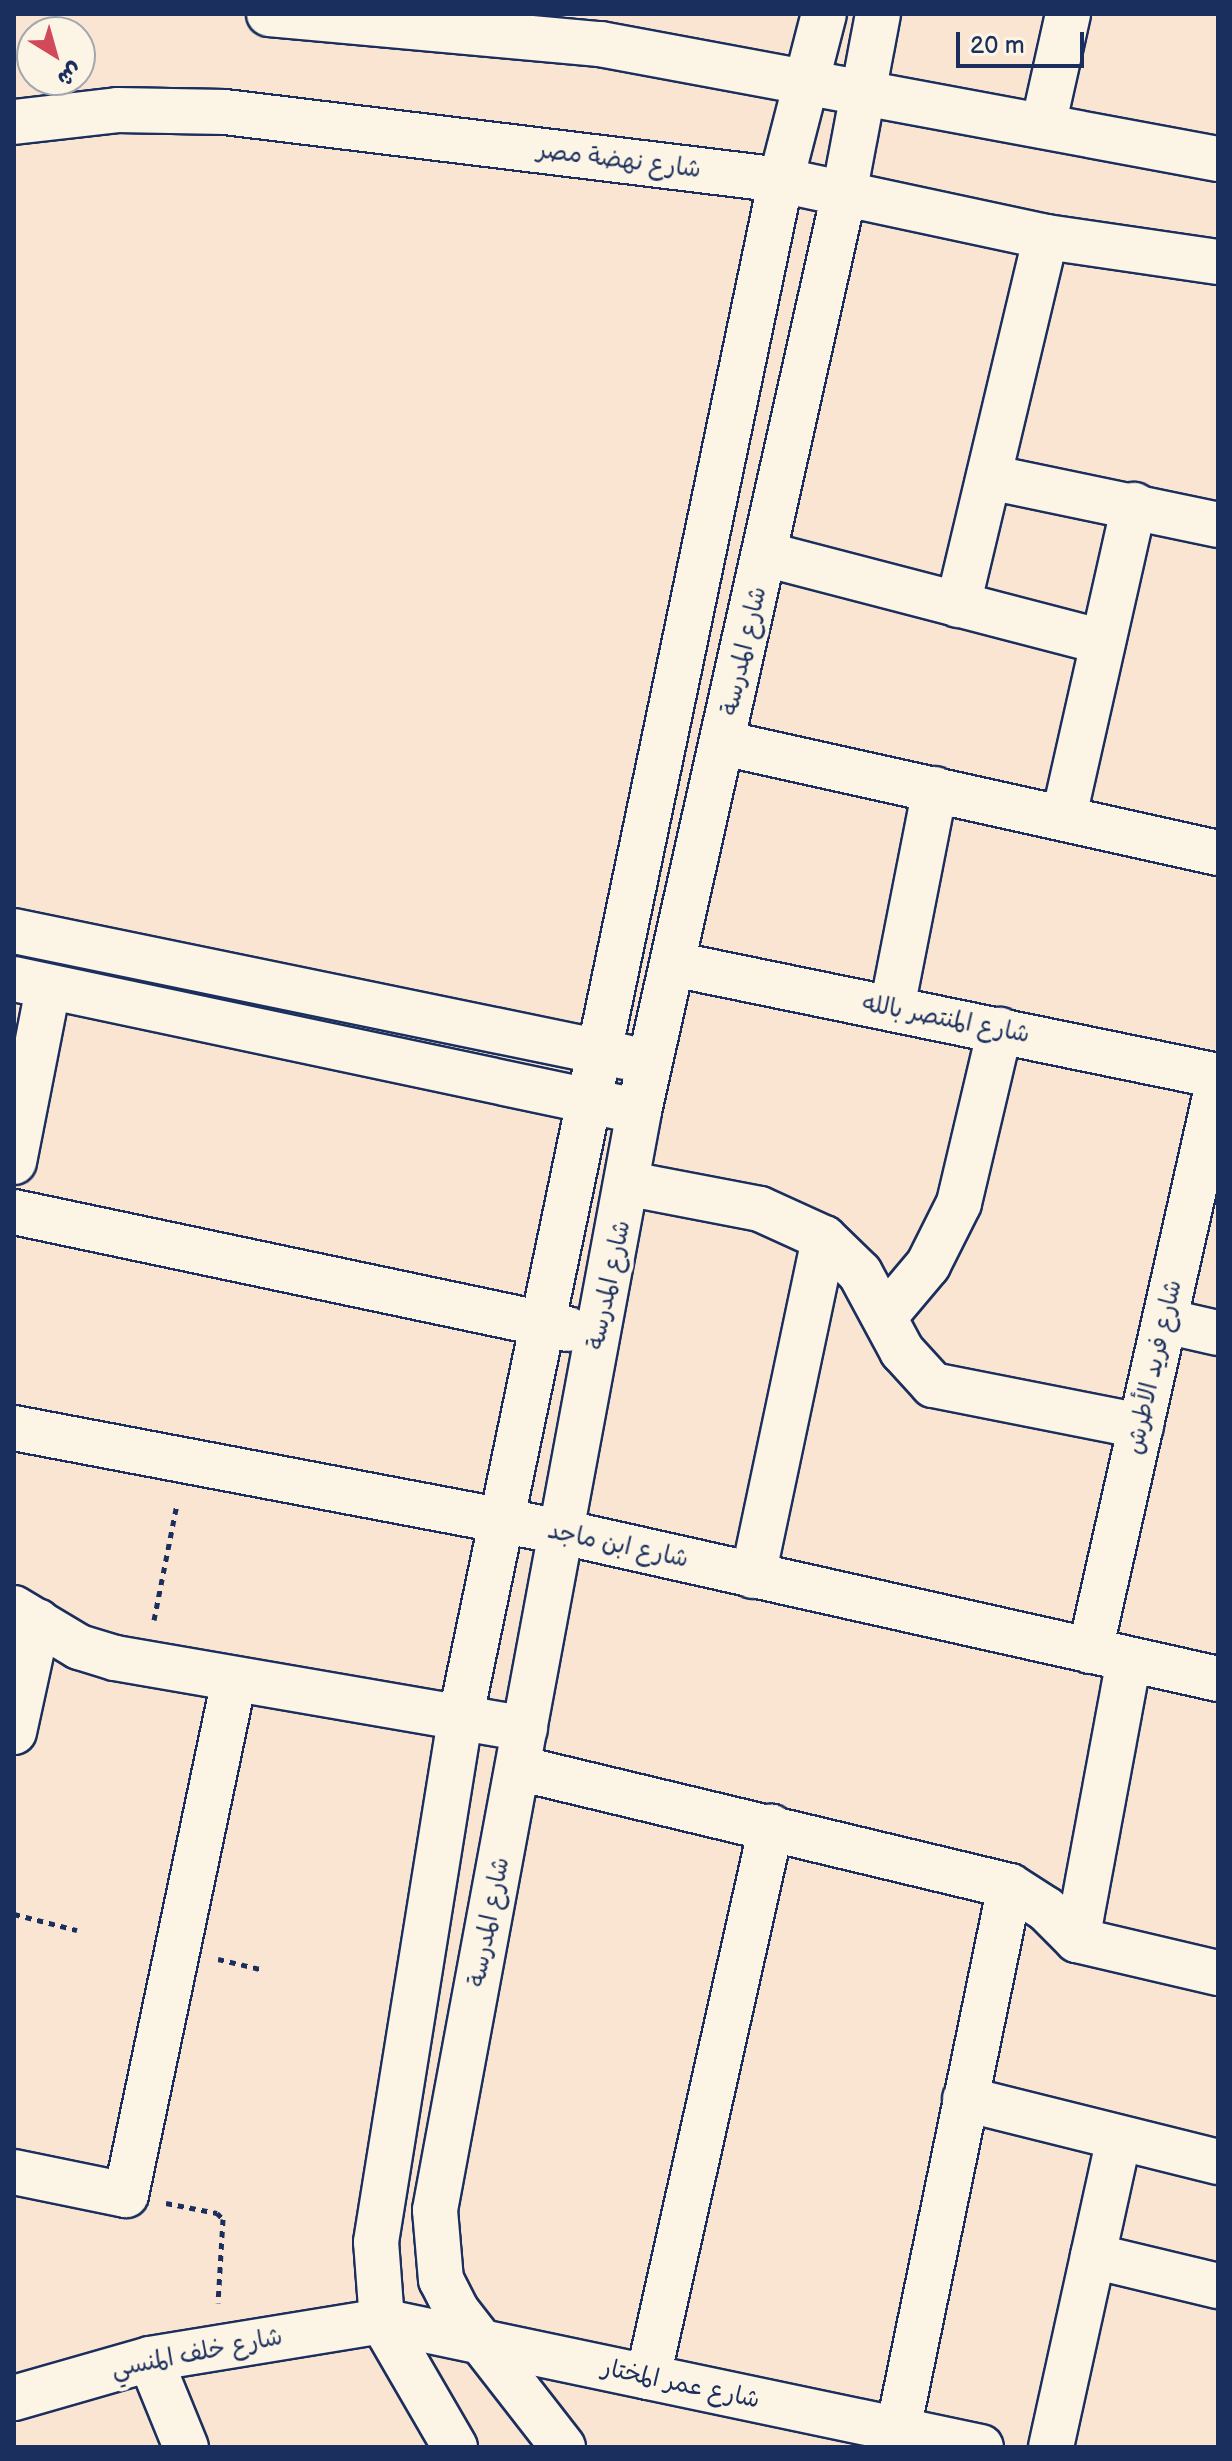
<!DOCTYPE html>
<meta charset="utf-8">
<style>
body{margin:0}
#map{position:relative;width:1232px;height:2461px;overflow:hidden;background:#fae5d3;font-family:"Balsamiq Sans","Playpen Sans Arabic",sans-serif}
div>[style]{position:absolute}
.path>*{height:5px;margin-top:-2.5px;transform-origin:0;background:repeating-linear-gradient(90deg,#1b2f5e 0 6px,transparent 0 12px)}
.roads{filter:drop-shadow(2px 0 #1b2f5e) drop-shadow(-2px 0 #1b2f5e) drop-shadow(0 2px #1b2f5e) drop-shadow(0 -2px #1b2f5e)}
.minor>*{height:44px;margin:-22px;padding:0 22px;transform-origin:22px;border-radius:22px;background:#fcf5e5}
span{translate:-50% -50%;white-space:nowrap;text-align:center;line-height:1.15;-webkit-text-stroke:8px #fcf5e5;paint-order:stroke}
.street-label{font-size:24px;color:#1b2f5e}
.frame{position:absolute;inset:0;border:16px solid #1b2f5e;pointer-events:none}
.north{position:absolute;left:16px;top:16px;width:80px;height:80px;box-sizing:border-box;background:#fcf5e5;border:2px solid #a2a6af;border-radius:50%;rotate:143deg;font-size:22px;font-weight:700;line-height:32px;text-align:center;color:#1b2f5e}
.north::after{content:'';display:block;margin:auto;width:28px;height:36px;background:#d1495b;clip-path:polygon(50% 0,100% 100%,50% 72%,0 100%)}
.scale{position:absolute;left:956px;top:32px;width:128px;height:36px;box-sizing:border-box;border:4px solid #1b2f5e;border-top:0;padding-left:10px;font-size:24px;line-height:28px;white-space:nowrap;color:#1b2f5e;-webkit-text-stroke:6px #fcf5e5;paint-order:stroke}
</style>
<div id="map">
<div class="path">
<i style="left:154px;top:1620px;width:118px;rotate:-78.8deg"></i>
<i style="left:14px;top:1914px;width:65px;rotate:14.3deg"></i>
<i style="left:218px;top:1959px;width:43px;rotate:13.4deg"></i>
<i style="left:166px;top:2203px;width:52px;rotate:11.1deg"></i>
<i style="left:217px;top:2213px;width:8px;rotate:45deg"></i>
<i style="left:223px;top:2219px;width:84px;rotate:93.4deg"></i>
</div>
<div class="roads">
<div class="minor">
<i style="left:269px;top:14px;width:332px;rotate:5.2deg"></i>
<i style="left:600px;top:44px;width:629px;rotate:10.54deg"></i>
<i style="left:14px;top:122px;width:104px;rotate:-6.6deg"></i>
<i style="left:117px;top:110px;width:108px;rotate:1.1deg"></i>
<i style="left:225px;top:112px;width:560px;rotate:6.97deg"></i>
<i style="left:781px;top:180px;width:271px;rotate:12.1deg"></i>
<i style="left:1046px;top:237px;width:174px;rotate:8.3deg"></i>
<i style="left:1043px;top:126px;width:115px;rotate:-77.4deg"></i>
<i style="left:989px;top:477px;width:234px;rotate:11.8deg"></i>
<i style="left:765px;top:554px;width:349px;rotate:14.6deg"></i>
<i style="left:958px;top:605px;width:378px;rotate:-76.6deg"></i>
<i style="left:723px;top:743px;width:507px;rotate:12.53deg"></i>
<i style="left:1064px;top:816px;width:319px;rotate:-77.3deg"></i>
<i style="left:14px;top:931px;width:624px;rotate:11.65deg"></i>
<i style="left:673px;top:964px;width:556px;rotate:11.61deg"></i>
<i style="left:14px;top:979px;width:617px;rotate:11.97deg"></i>
<i style="left:892px;top:1008px;width:223px;rotate:-78.9deg"></i>
<i style="left:14px;top:1162px;width:177px;rotate:-78.9deg"></i>
<i style="left:630px;top:1184px;width:132px;rotate:10.9deg"></i>
<i style="left:760px;top:1209px;width:70px;rotate:24.4deg"></i>
<i style="left:824px;top:1238px;width:50px;rotate:44.2deg"></i>
<i style="left:860px;top:1273px;width:89px;rotate:61.7deg"></i>
<i style="left:902px;top:1351px;width:46px;rotate:47.6deg"></i>
<i style="left:933px;top:1385px;width:212px;rotate:11.2deg"></i>
<i style="left:14px;top:1212px;width:566px;rotate:11.93deg"></i>
<i style="left:885px;top:1316px;width:67px;rotate:-49.9deg"></i>
<i style="left:928px;top:1265px;width:69px;rotate:-63.4deg"></i>
<i style="left:959px;top:1203px;width:178px;rotate:-76.7deg"></i>
<i style="left:1165px;top:1321px;width:54px;rotate:12.8deg"></i>
<i style="left:14px;top:1428px;width:558px;rotate:10.75deg"></i>
<i style="left:562px;top:1532px;width:672px;rotate:12.63deg"></i>
<i style="left:753px;top:1576px;width:345px;rotate:-78.1deg"></i>
<i style="left:14px;top:1608px;width:76px;rotate:31deg"></i>
<i style="left:79px;top:1647px;width:38px;rotate:17deg"></i>
<i style="left:115px;top:1658px;width:416px;rotate:9.8deg"></i>
<i style="left:1090px;top:1651px;width:582px;rotate:-77.3deg"></i>
<i style="left:14px;top:1732px;width:113px;rotate:-77.7deg"></i>
<i style="left:518px;top:1768px;width:506px;rotate:13.49deg"></i>
<i style="left:1010px;top:1886px;width:43px;rotate:32.6deg"></i>
<i style="left:1046px;top:1909px;width:44px;rotate:45deg"></i>
<i style="left:1077px;top:1940px;width:145px;rotate:13.2deg"></i>
<i style="left:1077px;top:1940px;width:285px;rotate:-79.5deg"></i>
<i style="left:965px;top:2099px;width:261px;rotate:14deg"></i>
<i style="left:14px;top:2172px;width:114px;rotate:11.6deg"></i>
<i style="left:126px;top:2195px;width:526px;rotate:-78.16deg"></i>
<i style="left:1093px;top:2256px;width:129px;rotate:13.5deg"></i>
<i style="left:150px;top:2359px;width:95px;rotate:67.8deg"></i>
<i style="left:648px;top:2377px;width:564px;rotate:-77.39deg"></i>
<i style="left:14px;top:2398px;width:141px;rotate:-16deg"></i>
<i style="left:150px;top:2359px;width:235px;rotate:-9.3deg"></i>
<i style="left:382px;top:2321px;width:612px;rotate:11.88deg"></i>
<i style="left:898px;top:2430px;width:555px;rotate:-78.37deg"></i>
<i style="left:455px;top:2447px;width:146px;rotate:-120.1deg"></i>
<i style="left:382px;top:2321px;width:79px;rotate:-94.3deg"></i>
<i style="left:376px;top:2242px;width:529px;rotate:-80.86deg"></i>
<i style="left:460px;top:1720px;width:1573px;rotate:-78.23deg"></i>
<i style="left:781px;top:180px;width:171px;rotate:-75.5deg"></i>
<i style="left:563px;top:2447px;width:172px;rotate:-127.9deg"></i>
<i style="left:457px;top:2311px;width:35px;rotate:-117deg"></i>
<i style="left:441px;top:2280px;width:70px;rotate:-94.9deg"></i>
<i style="left:435px;top:2210px;width:1118px;rotate:-79.48deg"></i>
<i style="left:639px;top:1111px;width:940px;rotate:-77.4deg"></i>
<i style="left:844px;top:194px;width:183px;rotate:-79.3deg"></i>
<i style="left:1051px;top:2447px;width:316px;rotate:-77.6deg"></i>
</div>
</div>
<div class="street-label">
<span style="left:619px;top:160px;rotate:7deg">شارع نهضة مصر</span>
<span style="left:744px;top:651px;rotate:-77deg">شارع المدرسة</span>
<span style="left:946px;top:1019px;rotate:11deg">شارع المنتصر بالله</span>
<span style="left:609px;top:1285px;rotate:-78deg">شارع المدرسة</span>
<span style="left:1154px;top:1367px;rotate:-77deg">شارع فريد الأطرش</span>
<span style="left:618px;top:1545px;rotate:12deg">شارع ابن ماجد</span>
<span style="left:489px;top:1922px;rotate:-79deg">شارع المدرسة</span>
<span style="left:197px;top:2353px;rotate:-11deg">شارع خلف المنسي</span>
<span style="left:681px;top:2384px;rotate:12deg">شارع عمر المختار</span>
</div>
<div class="frame"></div>
<div class="north">ش</div>
<div class="scale">20 m</div>
</div>
